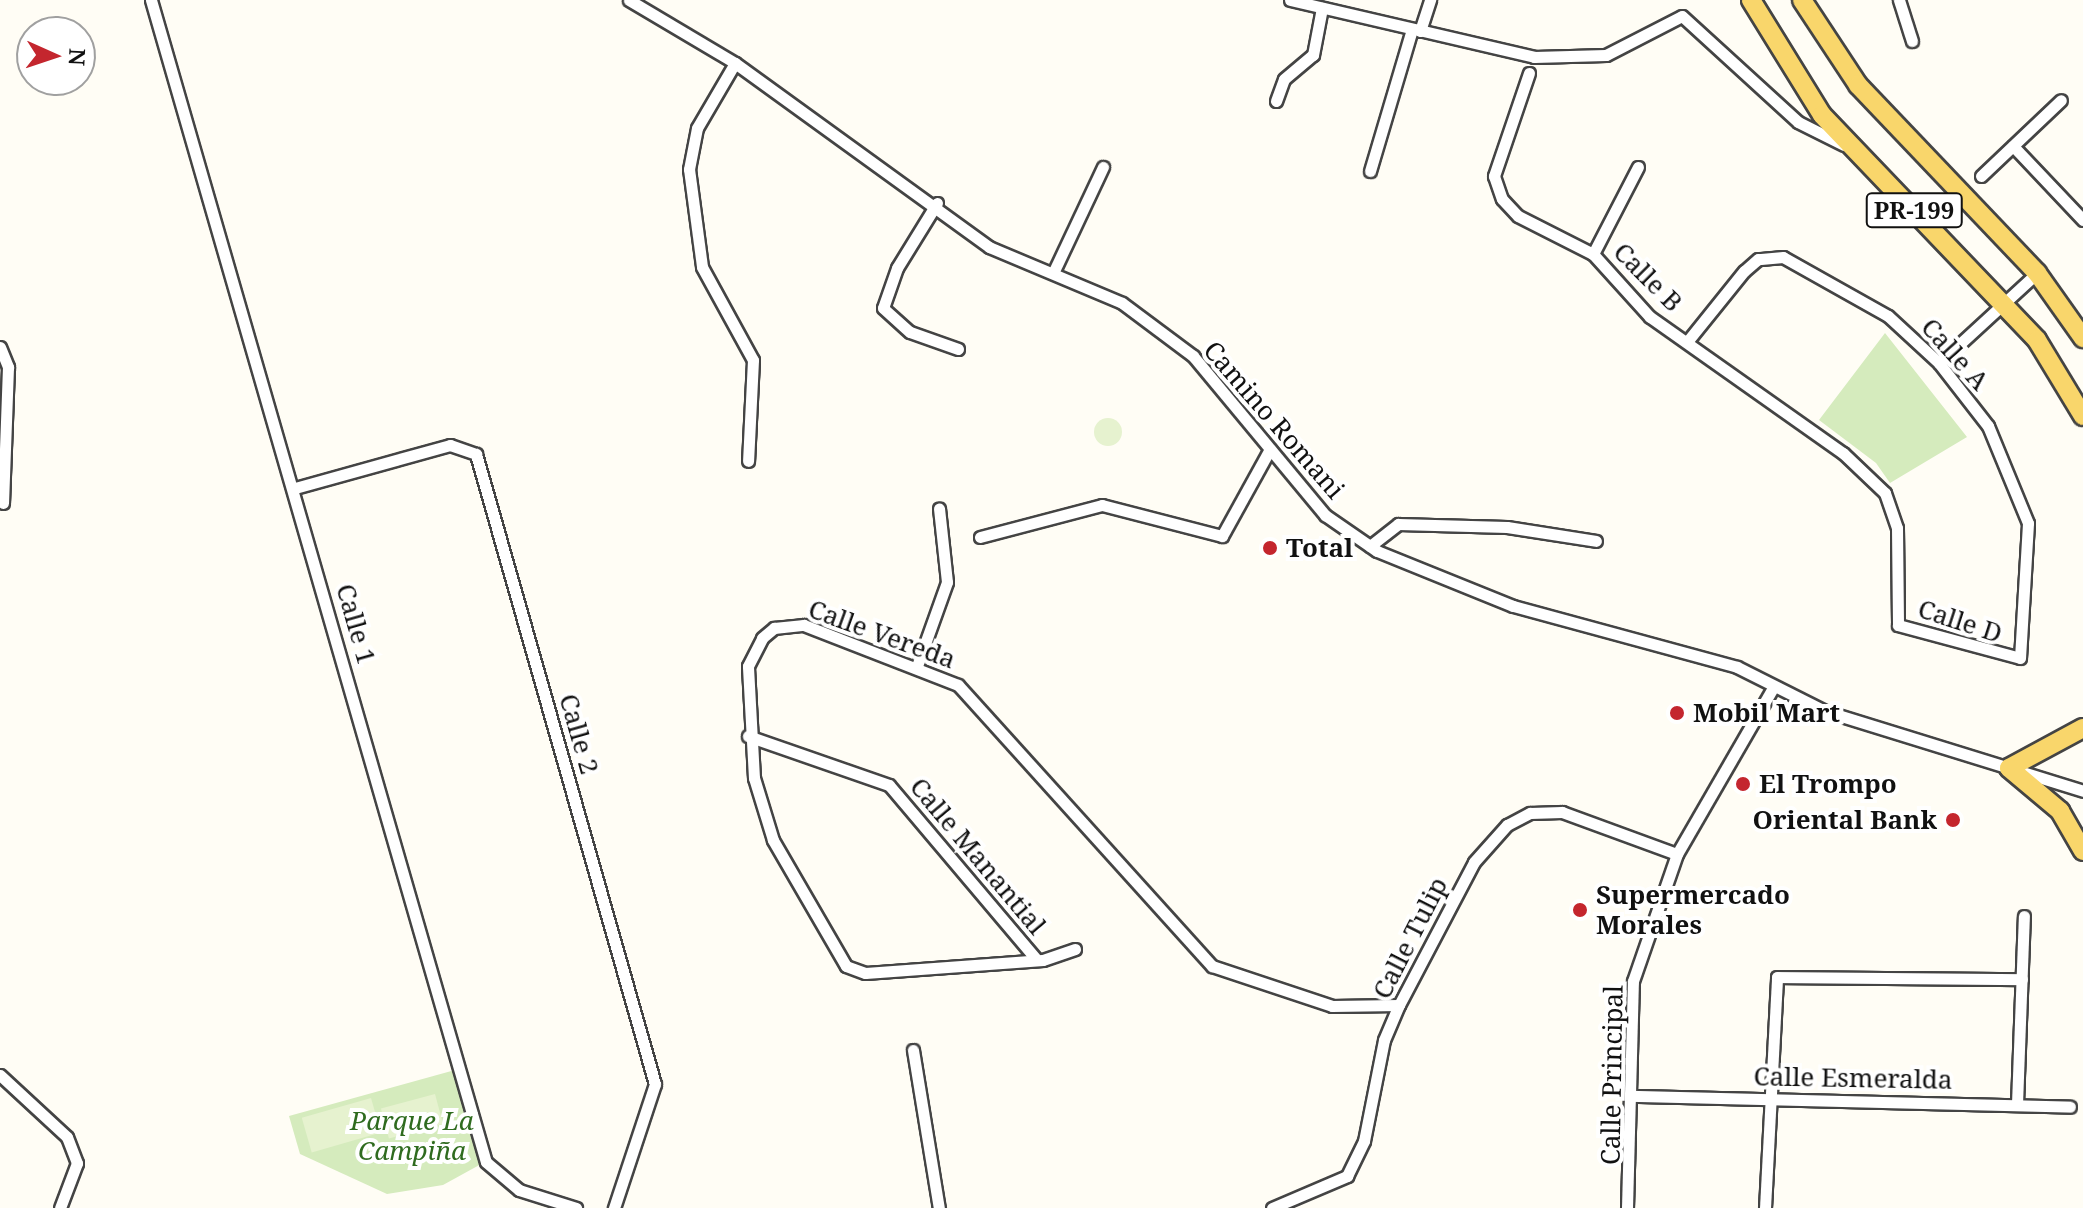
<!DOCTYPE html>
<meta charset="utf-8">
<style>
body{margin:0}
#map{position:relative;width:2083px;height:1208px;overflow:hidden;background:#fffdf5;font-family:"Noto Serif",serif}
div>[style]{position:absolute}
.green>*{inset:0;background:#d5ebbd}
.pitch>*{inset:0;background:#e6f2cf;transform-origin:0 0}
.round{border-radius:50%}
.roads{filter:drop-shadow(2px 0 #444) drop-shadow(-2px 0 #444) drop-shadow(0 2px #444) drop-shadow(0 -2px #444)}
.minor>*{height:11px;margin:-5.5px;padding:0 5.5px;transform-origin:5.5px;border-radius:5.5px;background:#fff}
.primary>*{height:18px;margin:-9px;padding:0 9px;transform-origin:9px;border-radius:9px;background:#f9d66b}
.dots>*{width:22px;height:22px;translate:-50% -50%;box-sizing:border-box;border:4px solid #fff;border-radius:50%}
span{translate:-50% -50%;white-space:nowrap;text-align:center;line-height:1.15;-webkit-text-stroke:8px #fff;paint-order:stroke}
.shield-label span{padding:2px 6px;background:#fff;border:2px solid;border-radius:6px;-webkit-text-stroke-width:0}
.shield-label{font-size:24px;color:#111;font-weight:700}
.street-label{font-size:26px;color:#111}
.poi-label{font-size:26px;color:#111;font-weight:700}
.left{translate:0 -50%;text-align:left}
.right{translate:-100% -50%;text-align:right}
.park-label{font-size:26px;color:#2f6b1f;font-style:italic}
.north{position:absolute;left:16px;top:16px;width:80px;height:80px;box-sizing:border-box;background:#fff;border:2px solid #a0a0a0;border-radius:50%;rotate:93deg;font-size:22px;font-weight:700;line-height:32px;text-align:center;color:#111}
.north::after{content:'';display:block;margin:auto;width:28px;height:36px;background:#c4262e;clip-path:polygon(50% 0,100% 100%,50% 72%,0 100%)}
</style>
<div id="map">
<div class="green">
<i style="clip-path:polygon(1885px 333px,1967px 437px,1890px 483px,1876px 463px,1819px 420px)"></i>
<i style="clip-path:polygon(455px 1070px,483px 1163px,443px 1185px,387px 1194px,300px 1154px,289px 1116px)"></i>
</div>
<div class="pitch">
<i class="round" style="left:1094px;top:418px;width:28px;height:28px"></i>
<i style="left:435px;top:1094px;width:31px;height:56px;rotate:75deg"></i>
<i style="left:371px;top:1098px;width:36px;height:72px;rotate:74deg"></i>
</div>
<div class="roads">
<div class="minor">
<i style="left:151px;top:0;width:1209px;rotate:73.92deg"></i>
<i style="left:486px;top:1162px;width:43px;rotate:40.3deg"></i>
<i style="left:519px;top:1190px;width:60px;rotate:17.5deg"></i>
<i style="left:629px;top:0;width:123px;rotate:30.7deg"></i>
<i style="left:735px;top:63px;width:314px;rotate:35.9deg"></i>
<i style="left:989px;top:247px;width:144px;rotate:22.8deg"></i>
<i style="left:1122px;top:303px;width:89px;rotate:36.7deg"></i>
<i style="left:1193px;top:356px;width:207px;rotate:50.3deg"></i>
<i style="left:1325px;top:515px;width:63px;rotate:34.7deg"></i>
<i style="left:1377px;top:551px;width:147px;rotate:22deg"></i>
<i style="left:1513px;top:606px;width:232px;rotate:15.2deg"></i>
<i style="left:1737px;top:667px;width:98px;rotate:26.6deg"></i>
<i style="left:1825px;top:711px;width:270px;rotate:17.2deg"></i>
<i style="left:1290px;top:0;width:251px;rotate:13.1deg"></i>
<i style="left:1534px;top:57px;width:72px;rotate:-1.6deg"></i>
<i style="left:1606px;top:55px;width:85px;rotate:-27.2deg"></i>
<i style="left:1682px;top:16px;width:157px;rotate:42.4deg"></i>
<i style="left:1798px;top:122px;width:51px;rotate:26.6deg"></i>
<i style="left:1899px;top:0;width:43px;rotate:72.4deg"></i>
<i style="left:1420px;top:31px;width:33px;rotate:-72deg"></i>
<i style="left:735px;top:63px;width:75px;rotate:120.3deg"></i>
<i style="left:697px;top:128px;width:42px;rotate:101deg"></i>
<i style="left:689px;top:169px;width:99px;rotate:82.4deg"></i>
<i style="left:702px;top:267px;width:106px;rotate:61.3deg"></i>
<i style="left:753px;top:360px;width:101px;rotate:92.8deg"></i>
<i style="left:1529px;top:73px;width:109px;rotate:108.8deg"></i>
<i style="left:1494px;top:176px;width:24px;rotate:71deg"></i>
<i style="left:1502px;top:199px;width:23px;rotate:47deg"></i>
<i style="left:1518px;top:216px;width:84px;rotate:26.9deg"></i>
<i style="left:1593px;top:254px;width:85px;rotate:47.9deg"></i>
<i style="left:1650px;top:317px;width:236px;rotate:35.2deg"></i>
<i style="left:1843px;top:453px;width:58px;rotate:43.6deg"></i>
<i style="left:1885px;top:493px;width:37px;rotate:71deg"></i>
<i style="left:1897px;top:528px;width:97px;rotate:89.4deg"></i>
<i style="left:1898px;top:625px;width:126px;rotate:15.1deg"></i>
<i style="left:2020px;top:658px;width:135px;rotate:-86.6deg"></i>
<i style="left:2028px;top:523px;width:105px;rotate:-112.4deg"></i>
<i style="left:1988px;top:426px;width:80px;rotate:-127.9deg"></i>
<i style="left:1939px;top:363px;width:69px;rotate:-137.3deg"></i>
<i style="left:1888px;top:316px;width:120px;rotate:-150.7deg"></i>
<i style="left:1783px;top:257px;width:25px;rotate:175deg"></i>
<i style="left:1758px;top:259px;width:18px;rotate:139deg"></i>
<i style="left:1744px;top:271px;width:91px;rotate:128.8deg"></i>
<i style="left:1276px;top:101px;width:23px;rotate:-70deg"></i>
<i style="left:1284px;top:79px;width:38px;rotate:-40deg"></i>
<i style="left:1313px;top:55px;width:48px;rotate:-79.2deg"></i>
<i style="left:2013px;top:146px;width:102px;rotate:46.6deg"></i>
<i style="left:1370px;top:171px;width:148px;rotate:-73.5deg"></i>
<i style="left:1981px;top:176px;width:110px;rotate:-43.5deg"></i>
<i style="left:937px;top:203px;width:76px;rotate:121.6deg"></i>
<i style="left:897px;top:268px;width:42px;rotate:109.3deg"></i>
<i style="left:883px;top:308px;width:36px;rotate:42deg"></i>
<i style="left:910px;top:332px;width:51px;rotate:19.5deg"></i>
<i style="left:1593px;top:254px;width:98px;rotate:-62.7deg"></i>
<i style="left:1054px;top:271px;width:115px;rotate:-64.8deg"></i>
<i style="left:0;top:347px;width:22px;rotate:68deg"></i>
<i style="left:8px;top:367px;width:136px;rotate:92.1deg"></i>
<i style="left:1939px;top:363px;width:133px;rotate:-42.6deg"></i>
<i style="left:295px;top:488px;width:161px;rotate:-15.5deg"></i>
<i style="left:450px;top:445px;width:28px;rotate:19deg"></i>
<i style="left:476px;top:454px;width:655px;rotate:74.14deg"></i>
<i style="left:655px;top:1084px;width:131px;rotate:108.3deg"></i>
<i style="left:980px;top:537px;width:126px;rotate:-14.7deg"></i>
<i style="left:1102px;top:505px;width:124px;rotate:14.5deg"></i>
<i style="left:1222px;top:536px;width:99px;rotate:-61.1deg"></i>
<i style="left:1370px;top:546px;width:36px;rotate:-38deg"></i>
<i style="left:1398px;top:524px;width:109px;rotate:1.6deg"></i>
<i style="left:1507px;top:527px;width:90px;rotate:8.9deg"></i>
<i style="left:917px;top:666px;width:89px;rotate:-70.3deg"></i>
<i style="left:947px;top:582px;width:74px;rotate:-96.2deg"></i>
<i style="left:748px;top:736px;width:149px;rotate:19.2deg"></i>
<i style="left:889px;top:785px;width:229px;rotate:49.8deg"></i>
<i style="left:1075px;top:949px;width:34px;rotate:161deg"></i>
<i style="left:1043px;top:960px;width:178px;rotate:175.8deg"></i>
<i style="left:865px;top:973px;width:20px;rotate:-160deg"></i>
<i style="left:846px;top:966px;width:146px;rotate:-120.1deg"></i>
<i style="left:773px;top:840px;width:65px;rotate:-107deg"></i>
<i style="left:754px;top:778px;width:112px;rotate:-93.1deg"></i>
<i style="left:748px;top:666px;width:31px;rotate:-63deg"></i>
<i style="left:762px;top:638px;width:16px;rotate:-40deg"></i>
<i style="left:774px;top:628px;width:30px;rotate:-6deg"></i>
<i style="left:804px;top:625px;width:165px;rotate:21.3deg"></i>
<i style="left:958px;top:685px;width:379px;rotate:47.9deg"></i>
<i style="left:1212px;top:966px;width:126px;rotate:18.4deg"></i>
<i style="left:1332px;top:1006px;width:67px;rotate:-0.9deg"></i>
<i style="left:913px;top:1050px;width:160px;rotate:80.7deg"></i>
<i style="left:0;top:1075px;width:91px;rotate:42.8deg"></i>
<i style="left:67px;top:1137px;width:28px;rotate:69deg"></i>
<i style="left:77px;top:1163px;width:48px;rotate:110.7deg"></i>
<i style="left:1634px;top:1096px;width:436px;rotate:1.4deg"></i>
<i style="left:2017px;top:1104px;width:188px;rotate:-87.9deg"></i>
<i style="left:1272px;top:1208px;width:82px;rotate:-23.1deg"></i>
<i style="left:1347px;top:1176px;width:39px;rotate:-64deg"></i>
<i style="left:1364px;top:1141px;width:103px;rotate:-78.8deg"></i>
<i style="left:1384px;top:1040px;width:38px;rotate:-67deg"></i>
<i style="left:1399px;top:1005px;width:161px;rotate:-62.3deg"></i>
<i style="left:1474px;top:862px;width:50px;rotate:-48.3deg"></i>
<i style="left:1507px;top:825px;width:26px;rotate:-28deg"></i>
<i style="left:1530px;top:813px;width:32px;rotate:-2deg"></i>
<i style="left:1562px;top:812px;width:122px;rotate:20.1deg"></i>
<i style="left:1627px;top:1208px;width:227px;rotate:-88.5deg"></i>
<i style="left:1633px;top:981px;width:134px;rotate:-70.9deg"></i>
<i style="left:1677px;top:854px;width:192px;rotate:-60deg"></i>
<i style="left:1765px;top:1208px;width:231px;rotate:-87deg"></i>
<i style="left:1777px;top:977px;width:245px;rotate:0.5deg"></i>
</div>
<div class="primary">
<i style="left:1751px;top:0;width:135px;rotate:58.3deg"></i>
<i style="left:1822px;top:115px;width:311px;rotate:46.3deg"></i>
<i style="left:2037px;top:340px;width:89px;rotate:58.8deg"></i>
<i style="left:1802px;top:0;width:102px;rotate:56.6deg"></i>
<i style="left:1858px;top:85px;width:260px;rotate:46.4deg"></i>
<i style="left:2037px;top:273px;width:80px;rotate:54.7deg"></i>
<i style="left:2083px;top:728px;width:84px;rotate:151.6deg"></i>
<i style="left:2009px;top:768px;width:67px;rotate:40.1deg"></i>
<i style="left:2060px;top:811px;width:46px;rotate:60.1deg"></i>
</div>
</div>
<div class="dots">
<i style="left:1270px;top:548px;background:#c4262e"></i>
<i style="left:1677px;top:713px;background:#c4262e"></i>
<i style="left:1743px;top:784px;background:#c4262e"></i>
<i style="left:1953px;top:820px;background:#c4262e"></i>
<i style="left:1580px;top:910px;background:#c4262e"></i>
</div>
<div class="shield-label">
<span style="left:1914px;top:210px">PR-199</span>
</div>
<div class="street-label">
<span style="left:1648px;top:277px;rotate:45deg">Calle B</span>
<span style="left:1955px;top:354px;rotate:48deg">Calle A</span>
<span style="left:1274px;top:420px;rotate:49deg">Camino Romani</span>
<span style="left:1960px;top:621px;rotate:18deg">Calle D</span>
<span style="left:356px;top:624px;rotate:74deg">Calle 1</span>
<span style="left:882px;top:634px;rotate:20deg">Calle Vereda</span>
<span style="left:579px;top:734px;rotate:74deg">Calle 2</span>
<span style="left:978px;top:856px;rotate:50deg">Calle Manantial</span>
<span style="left:1410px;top:938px;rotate:-63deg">Calle Tulip</span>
<span style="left:1612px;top:1075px;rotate:-89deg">Calle Principal</span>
<span style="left:1853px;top:1078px;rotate:1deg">Calle Esmeralda</span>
</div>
<div class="poi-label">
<span class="left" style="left:1286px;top:548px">Total</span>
<span class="left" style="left:1693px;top:713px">Mobil Mart</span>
<span class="left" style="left:1759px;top:784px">El Trompo</span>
<span class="right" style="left:1937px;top:820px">Oriental Bank</span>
<span class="left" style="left:1596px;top:910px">Supermercado<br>Morales</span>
</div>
<div class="park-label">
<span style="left:412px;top:1136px">Parque La<br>Campiña</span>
</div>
<div class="north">N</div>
</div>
